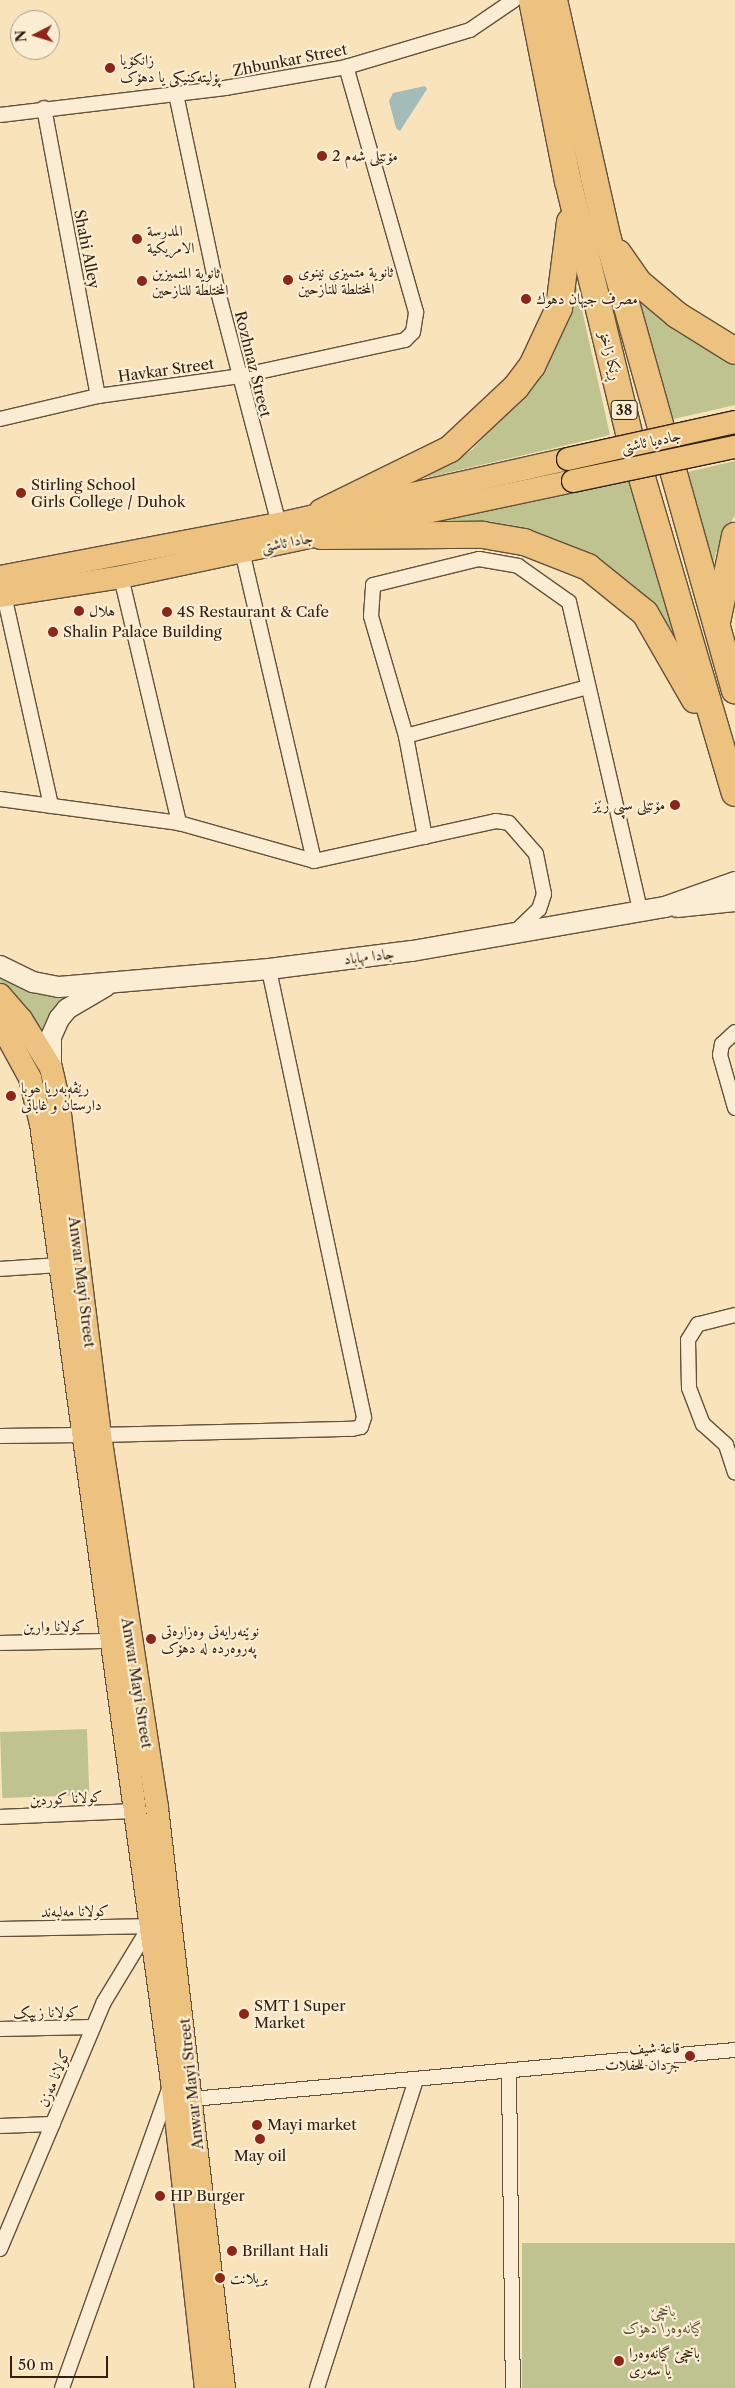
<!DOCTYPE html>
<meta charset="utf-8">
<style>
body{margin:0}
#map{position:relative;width:735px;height:2388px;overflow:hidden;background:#f9e3bb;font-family:"Libre Caslon Text",Amiri,serif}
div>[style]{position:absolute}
.green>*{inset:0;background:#bec390;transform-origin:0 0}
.water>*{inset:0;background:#a2bcba}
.roads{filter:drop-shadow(1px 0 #63513c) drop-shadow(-1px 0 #63513c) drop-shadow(0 1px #63513c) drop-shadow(0 -1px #63513c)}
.street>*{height:14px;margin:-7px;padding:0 7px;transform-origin:7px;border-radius:7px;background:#fbedd3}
.secondary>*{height:20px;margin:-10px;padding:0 10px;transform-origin:10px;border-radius:10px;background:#fbedd3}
.primary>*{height:22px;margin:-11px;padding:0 11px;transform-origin:11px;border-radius:11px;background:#ecc27e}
.highway>*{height:26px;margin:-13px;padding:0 13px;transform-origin:13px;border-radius:13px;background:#ecc27e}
.bridges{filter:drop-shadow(1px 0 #312011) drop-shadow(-1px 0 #312011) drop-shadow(0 1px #312011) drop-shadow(0 -1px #312011)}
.primary-bridge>*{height:22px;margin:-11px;padding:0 11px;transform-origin:11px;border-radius:11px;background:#ecc27e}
.dots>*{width:14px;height:14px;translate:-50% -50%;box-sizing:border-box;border:2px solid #fbedd3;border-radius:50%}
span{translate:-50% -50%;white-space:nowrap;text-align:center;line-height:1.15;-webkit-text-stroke:4.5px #fbedd3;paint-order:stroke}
.shield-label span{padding:1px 4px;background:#fbedd3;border:1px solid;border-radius:4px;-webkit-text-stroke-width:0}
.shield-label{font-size:14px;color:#312011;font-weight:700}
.poi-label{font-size:15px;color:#312011}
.left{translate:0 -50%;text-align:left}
.right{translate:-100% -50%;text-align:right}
.street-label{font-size:15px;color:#312011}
.park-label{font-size:15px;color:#5b5137;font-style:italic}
.north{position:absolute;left:10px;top:10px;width:50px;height:50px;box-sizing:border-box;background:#fbedd3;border:1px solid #aa9b85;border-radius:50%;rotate:265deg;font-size:14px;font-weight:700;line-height:20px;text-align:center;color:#312011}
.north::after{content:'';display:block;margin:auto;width:18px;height:22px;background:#8f2418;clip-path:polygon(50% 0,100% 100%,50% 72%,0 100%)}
.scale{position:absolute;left:10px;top:2356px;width:98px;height:22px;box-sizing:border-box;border:2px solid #312011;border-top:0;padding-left:6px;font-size:15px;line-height:18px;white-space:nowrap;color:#312011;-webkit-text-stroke:4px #fbedd3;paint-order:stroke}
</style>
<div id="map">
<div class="green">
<i style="clip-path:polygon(574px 274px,610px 435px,425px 478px,472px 450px,532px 382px,566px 324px)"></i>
<i style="clip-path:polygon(629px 284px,735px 361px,735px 405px,669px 420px)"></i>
<i style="clip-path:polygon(735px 461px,735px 515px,716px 552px,710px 577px,683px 473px)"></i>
<i style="clip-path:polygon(629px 480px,675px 632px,603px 565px,418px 522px)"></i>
<i style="clip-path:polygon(0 974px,70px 1001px,45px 1045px,0 985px)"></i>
<i style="left:87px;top:1729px;width:66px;height:87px;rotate:88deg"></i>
<i style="left:735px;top:2243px;width:145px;height:213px;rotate:90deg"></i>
</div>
<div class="water">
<i style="clip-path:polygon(425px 86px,427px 89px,400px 131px,396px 128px,389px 101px,393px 93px)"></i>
</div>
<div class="roads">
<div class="street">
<i style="left:176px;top:94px;width:198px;rotate:78.1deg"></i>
<i style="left:217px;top:288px;width:244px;rotate:75.3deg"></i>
<i style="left:44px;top:108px;width:293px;rotate:79.4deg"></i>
<i style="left:0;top:115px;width:227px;rotate:-6.8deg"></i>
<i style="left:225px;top:88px;width:123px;rotate:-9.8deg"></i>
<i style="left:346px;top:67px;width:129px;rotate:-16.6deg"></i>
<i style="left:470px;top:30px;width:53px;rotate:-34.3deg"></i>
<i style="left:0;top:419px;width:101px;rotate:-13.2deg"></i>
<i style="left:98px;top:396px;width:143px;rotate:-8deg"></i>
<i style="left:240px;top:376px;width:169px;rotate:-12.3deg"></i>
<i style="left:405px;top:340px;width:11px;rotate:-45deg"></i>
<i style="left:413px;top:332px;width:20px;rotate:-81deg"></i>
<i style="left:416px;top:312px;width:255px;rotate:-105.9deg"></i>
<i style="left:242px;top:551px;width:318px;rotate:76.9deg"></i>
<i style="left:121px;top:577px;width:253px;rotate:76.7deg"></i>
<i style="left:4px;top:595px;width:216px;rotate:77.4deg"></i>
<i style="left:406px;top:736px;width:188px;rotate:-15.1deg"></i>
<i style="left:0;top:799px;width:181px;rotate:7.6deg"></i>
<i style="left:179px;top:823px;width:140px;rotate:15.7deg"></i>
<i style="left:314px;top:861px;width:186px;rotate:-12.4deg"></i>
<i style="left:496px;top:821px;width:13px;rotate:9deg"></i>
<i style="left:509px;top:823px;width:41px;rotate:48.9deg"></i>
<i style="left:536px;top:854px;width:41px;rotate:78.7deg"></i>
<i style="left:544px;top:894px;width:16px;rotate:108deg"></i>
<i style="left:539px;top:909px;width:36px;rotate:136deg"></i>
<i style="left:425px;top:837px;width:103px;rotate:-100.7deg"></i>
<i style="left:406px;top:736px;width:125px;rotate:-106.3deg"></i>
<i style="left:371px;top:616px;width:31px;rotate:-86deg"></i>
<i style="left:373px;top:585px;width:109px;rotate:-13.8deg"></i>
<i style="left:479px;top:559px;width:40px;rotate:10deg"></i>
<i style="left:518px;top:566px;width:62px;rotate:35.2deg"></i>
<i style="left:569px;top:602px;width:316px;rotate:77deg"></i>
<i style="left:735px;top:1032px;width:18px;rotate:137deg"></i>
<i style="left:722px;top:1044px;width:11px;rotate:100deg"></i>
<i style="left:720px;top:1055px;width:55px;rotate:74.2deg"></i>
<i style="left:0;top:1269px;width:60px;rotate:-3.8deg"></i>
<i style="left:735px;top:1315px;width:38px;rotate:166deg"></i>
<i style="left:698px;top:1324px;width:19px;rotate:122deg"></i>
<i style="left:688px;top:1340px;width:48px;rotate:88.8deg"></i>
<i style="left:689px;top:1388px;width:39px;rotate:69deg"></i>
<i style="left:703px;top:1424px;width:31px;rotate:42deg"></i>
<i style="left:726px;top:1445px;width:29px;rotate:72deg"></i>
<i style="left:100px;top:1435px;width:252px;rotate:-1.4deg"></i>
<i style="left:352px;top:1429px;width:9px;rotate:-13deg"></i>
<i style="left:361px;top:1427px;width:10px;rotate:-73deg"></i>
<i style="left:364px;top:1417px;width:458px;rotate:-102deg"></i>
<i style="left:0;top:1436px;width:81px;rotate:-0.7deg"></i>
<i style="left:0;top:1643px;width:109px;rotate:-1.1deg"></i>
<i style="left:0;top:1817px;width:133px;rotate:-2.6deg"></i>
<i style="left:0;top:1929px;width:150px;rotate:-1.1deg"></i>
<i style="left:0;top:2029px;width:93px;rotate:-1.2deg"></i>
<i style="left:509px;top:2072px;width:316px;rotate:89.3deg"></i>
<i style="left:192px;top:2099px;width:545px;rotate:-5.16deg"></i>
<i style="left:0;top:2126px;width:53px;rotate:-2.2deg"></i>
<i style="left:0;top:2249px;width:268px;rotate:-67.2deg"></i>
<i style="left:104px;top:2002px;width:89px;rotate:-58.8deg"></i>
<i style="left:62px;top:2388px;width:321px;rotate:-70.3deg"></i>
<i style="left:317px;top:2388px;width:324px;rotate:-72.2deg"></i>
</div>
<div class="secondary">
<i style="left:677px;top:907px;width:58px;rotate:-5.9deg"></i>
<i style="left:0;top:966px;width:37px;rotate:26deg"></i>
<i style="left:33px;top:982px;width:26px;rotate:11deg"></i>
<i style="left:59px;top:987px;width:211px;rotate:-4.9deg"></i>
<i style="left:269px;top:969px;width:144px;rotate:-7.2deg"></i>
<i style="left:412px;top:951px;width:257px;rotate:-9.9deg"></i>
<i style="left:665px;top:907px;width:74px;rotate:-19.7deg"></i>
<i style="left:51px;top:1068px;width:31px;rotate:-90deg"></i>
<i style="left:51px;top:1037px;width:20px;rotate:-66deg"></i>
<i style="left:59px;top:1019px;width:13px;rotate:-51deg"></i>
<i style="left:67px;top:1009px;width:45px;rotate:-30.5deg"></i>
</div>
<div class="primary">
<i style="left:0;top:577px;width:284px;rotate:-10.8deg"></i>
<i style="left:279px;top:524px;width:296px;rotate:-12.7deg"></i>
<i style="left:0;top:596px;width:122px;rotate:-8.9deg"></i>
<i style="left:121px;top:577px;width:462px;rotate:-12deg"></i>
<i style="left:0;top:995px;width:32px;rotate:49deg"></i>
<i style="left:21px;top:1019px;width:57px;rotate:58.5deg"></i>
<i style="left:51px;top:1068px;width:31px;rotate:77deg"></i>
<i style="left:58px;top:1098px;width:340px;rotate:82.9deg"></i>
<i style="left:100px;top:1435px;width:377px;rotate:81.3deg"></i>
<i style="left:157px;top:1808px;width:584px;rotate:83.41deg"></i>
<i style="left:0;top:1023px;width:63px;rotate:61.4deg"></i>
<i style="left:30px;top:1078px;width:47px;rotate:76.6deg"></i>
<i style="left:41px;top:1124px;width:966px;rotate:82.21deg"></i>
<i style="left:172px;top:2081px;width:309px;rotate:83.7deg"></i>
</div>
<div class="highway">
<i style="left:532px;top:0;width:185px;rotate:78.8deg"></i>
<i style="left:568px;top:181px;width:263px;rotate:76.4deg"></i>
<i style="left:630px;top:437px;width:371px;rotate:73.6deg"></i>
<i style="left:554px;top:0;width:245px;rotate:77.3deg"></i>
<i style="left:608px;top:239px;width:469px;rotate:74.3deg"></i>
<i style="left:618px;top:253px;width:35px;rotate:55deg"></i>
<i style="left:638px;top:282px;width:51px;rotate:40.2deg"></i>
<i style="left:677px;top:315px;width:68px;rotate:31.8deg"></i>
<i style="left:322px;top:512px;width:143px;rotate:-26.2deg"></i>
<i style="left:450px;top:449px;width:91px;rotate:-43.2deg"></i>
<i style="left:516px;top:387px;width:26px;rotate:-53deg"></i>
<i style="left:532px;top:366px;width:64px;rotate:-65deg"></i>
<i style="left:559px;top:308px;width:87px;rotate:-82.7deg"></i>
<i style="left:321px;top:536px;width:162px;rotate:-0.4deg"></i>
<i style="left:483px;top:535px;width:42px;rotate:9.7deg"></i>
<i style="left:524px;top:542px;width:69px;rotate:21.3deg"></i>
<i style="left:588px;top:567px;width:73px;rotate:38.9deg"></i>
<i style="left:645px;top:613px;width:100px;rotate:60.1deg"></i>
<i style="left:717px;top:622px;width:88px;rotate:-78.2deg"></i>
</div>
</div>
<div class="bridges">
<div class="primary-bridge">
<i style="left:568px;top:459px;width:171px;rotate:-12.5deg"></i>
<i style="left:573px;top:481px;width:166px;rotate:-11.9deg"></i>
</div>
</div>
<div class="dots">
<i style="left:110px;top:68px;background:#8f2418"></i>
<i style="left:322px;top:156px;background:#8f2418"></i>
<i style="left:137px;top:239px;background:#8f2418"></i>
<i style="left:288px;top:280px;background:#8f2418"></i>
<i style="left:142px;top:281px;background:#8f2418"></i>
<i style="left:526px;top:299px;background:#8f2418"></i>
<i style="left:21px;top:493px;background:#8f2418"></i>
<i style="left:79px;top:611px;background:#8f2418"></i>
<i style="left:167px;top:612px;background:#8f2418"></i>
<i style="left:53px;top:632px;background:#8f2418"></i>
<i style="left:675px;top:805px;background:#8f2418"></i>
<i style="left:11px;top:1096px;background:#8f2418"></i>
<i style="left:151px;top:1639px;background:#8f2418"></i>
<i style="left:244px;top:2014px;background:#8f2418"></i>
<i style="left:690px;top:2056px;background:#8f2418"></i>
<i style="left:257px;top:2125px;background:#8f2418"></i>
<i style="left:260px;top:2139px;background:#8f2418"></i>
<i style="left:160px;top:2196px;background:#8f2418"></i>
<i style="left:232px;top:2251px;background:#8f2418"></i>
<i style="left:220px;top:2278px;background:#8f2418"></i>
<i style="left:619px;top:2361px;background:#8f2418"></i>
</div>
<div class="shield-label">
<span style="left:624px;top:410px">38</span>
</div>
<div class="poi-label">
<span class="left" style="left:120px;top:68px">زانکۆیا<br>پۆلیتەکنیکی یا دهۆک</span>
<span class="left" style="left:332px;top:156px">مۆتێلی شەم 2</span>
<span class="left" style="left:147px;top:239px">المدرسة<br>الامريكية</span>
<span class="left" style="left:298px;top:280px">ثانوية متميزي نينوى<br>المختلطة للنازحين</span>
<span class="left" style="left:152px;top:281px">ثانوية المتميزين<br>المختلطة للنازحين</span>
<span class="left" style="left:536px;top:299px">مصرف جيهان دهوك</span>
<span class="left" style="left:31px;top:493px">Stirling School<br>Girls College / Duhok</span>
<span class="left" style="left:89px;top:611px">هلال</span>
<span class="left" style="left:177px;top:612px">4S Restaurant &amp; Cafe</span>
<span class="left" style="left:63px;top:632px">Shalin Palace Building</span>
<span class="right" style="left:665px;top:805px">مۆتێلی سپی رێز</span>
<span class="left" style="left:21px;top:1096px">رێڤەبەريا ھوبا<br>دارستان و غاباتى</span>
<span class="left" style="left:161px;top:1639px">نوێنەرایەتی وەزارەتی<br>پەروەردە لە دهۆک</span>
<span class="left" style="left:254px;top:2014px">SMT 1 Super<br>Market</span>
<span class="right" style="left:680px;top:2056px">قاعة شيف<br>جردان للحفلات</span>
<span class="left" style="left:267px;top:2125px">Mayi market</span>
<span style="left:260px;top:2156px">May oil</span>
<span class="left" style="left:170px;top:2196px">HP Burger</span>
<span class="left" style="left:242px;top:2251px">Brillant Hali</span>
<span class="left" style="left:230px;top:2278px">بریلانت</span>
<span class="left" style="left:629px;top:2361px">باخچێ گیانەوەرا<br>یا سەری</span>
</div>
<div class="street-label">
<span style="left:290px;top:60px;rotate:-11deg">Zhbunkar Street</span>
<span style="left:87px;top:249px;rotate:79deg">Shahi Alley</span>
<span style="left:611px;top:356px;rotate:76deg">ڕێکا زاخۆ</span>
<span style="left:253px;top:364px;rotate:76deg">Rozhnaz Street</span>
<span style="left:166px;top:370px;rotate:-8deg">Havkar Street</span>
<span style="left:651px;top:441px;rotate:-12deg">جادەیا ئاشتی</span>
<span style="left:287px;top:542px;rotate:-11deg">جادا ئاشتی</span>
<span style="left:369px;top:956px;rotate:-7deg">جادا مهاباد</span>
<span style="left:82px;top:1282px;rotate:83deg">Anwar Mayi Street</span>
<span style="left:54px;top:1626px;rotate:-1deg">کولانا وارین</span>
<span style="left:137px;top:1683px;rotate:81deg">Anwar Mayi Street</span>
<span style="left:66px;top:1798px;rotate:-3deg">کولانا کوردین</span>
<span style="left:75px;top:1911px;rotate:-1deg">کولانا مەلبەند</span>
<span style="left:46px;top:2012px;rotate:-1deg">کولانا زیپک</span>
<span style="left:54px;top:2078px;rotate:-68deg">کولانا مەزن</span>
<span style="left:191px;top:2084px;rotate:-96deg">Anwar Mayi Street</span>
</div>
<div class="park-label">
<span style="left:663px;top:2319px">باخچێ<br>گیانه‌وه‌را دهۆک</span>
</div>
<div class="north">N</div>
<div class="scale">50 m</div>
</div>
